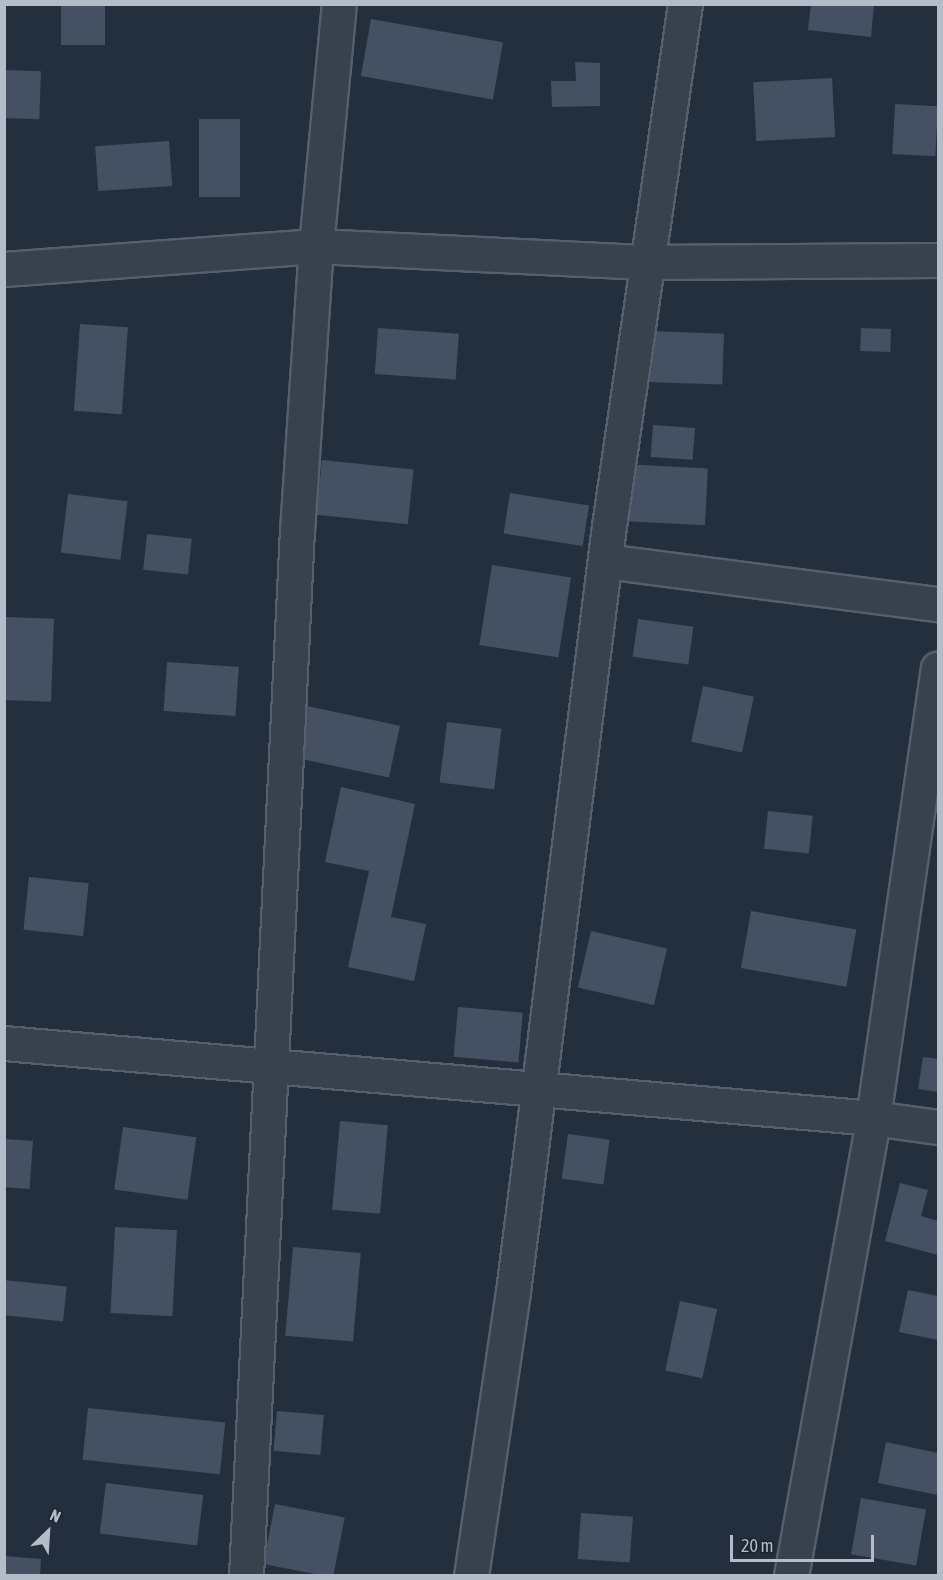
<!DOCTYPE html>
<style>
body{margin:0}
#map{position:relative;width:943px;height:1580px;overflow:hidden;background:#242f3e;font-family:"Asap Condensed",sans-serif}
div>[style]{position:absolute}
.building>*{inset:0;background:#455162;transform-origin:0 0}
.roads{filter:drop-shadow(2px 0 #565f6c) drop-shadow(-2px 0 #565f6c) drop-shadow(0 2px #565f6c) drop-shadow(0 -2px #565f6c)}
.minor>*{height:33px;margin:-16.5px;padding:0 16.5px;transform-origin:16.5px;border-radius:16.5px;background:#38414e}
span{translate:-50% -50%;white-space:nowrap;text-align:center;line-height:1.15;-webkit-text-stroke:4.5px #1d2633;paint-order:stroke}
.frame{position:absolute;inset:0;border:6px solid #b4bcc9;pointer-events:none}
.north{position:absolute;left:18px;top:1502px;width:60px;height:60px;-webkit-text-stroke:4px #1d2633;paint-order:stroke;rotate:25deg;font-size:16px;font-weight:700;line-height:24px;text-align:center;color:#b4bcc9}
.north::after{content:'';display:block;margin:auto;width:21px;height:27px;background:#b4bcc9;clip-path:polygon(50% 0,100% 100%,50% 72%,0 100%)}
.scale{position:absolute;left:730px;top:1535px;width:144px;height:27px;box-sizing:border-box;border:3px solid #b4bcc9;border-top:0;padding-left:8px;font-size:18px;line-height:21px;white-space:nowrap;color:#b4bcc9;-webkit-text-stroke:4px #1d2633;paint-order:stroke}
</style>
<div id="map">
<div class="building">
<i style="left:61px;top:4px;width:44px;height:41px"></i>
<i style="clip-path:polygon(811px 4px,874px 4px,871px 37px,808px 30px)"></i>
<i style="left:371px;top:19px;width:134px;height:58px;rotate:10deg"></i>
<i style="clip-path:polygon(575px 62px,600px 63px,600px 106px,552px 107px,551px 81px,576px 81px)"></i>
<i style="left:4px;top:70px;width:37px;height:48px;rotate:2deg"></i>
<i style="left:832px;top:78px;width:59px;height:79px;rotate:87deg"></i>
<i style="left:895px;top:104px;width:43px;height:50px;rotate:3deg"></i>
<i style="left:199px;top:119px;width:41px;height:78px"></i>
<i style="left:169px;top:141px;width:45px;height:74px;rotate:86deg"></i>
<i style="left:80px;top:324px;width:48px;height:87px;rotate:4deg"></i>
<i style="left:378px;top:328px;width:81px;height:46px;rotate:4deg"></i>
<i style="left:861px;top:328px;width:30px;height:23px;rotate:2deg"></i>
<i style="left:648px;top:331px;width:76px;height:51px;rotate:2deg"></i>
<i style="left:653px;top:425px;width:42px;height:32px;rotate:4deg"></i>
<i style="left:322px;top:460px;width:92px;height:55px;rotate:6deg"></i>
<i style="left:624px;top:464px;width:84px;height:57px;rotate:3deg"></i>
<i style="left:510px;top:493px;width:80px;height:41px;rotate:9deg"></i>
<i style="left:68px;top:494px;width:60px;height:59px;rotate:7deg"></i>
<i style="left:147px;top:534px;width:45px;height:36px;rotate:6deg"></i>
<i style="left:492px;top:565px;width:80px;height:81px;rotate:9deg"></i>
<i style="left:5px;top:617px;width:49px;height:83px;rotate:2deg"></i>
<i style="left:638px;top:619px;width:56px;height:38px;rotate:8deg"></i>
<i style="left:167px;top:662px;width:72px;height:49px;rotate:4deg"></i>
<i style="left:703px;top:686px;width:52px;height:57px;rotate:12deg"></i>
<i style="left:307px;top:706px;width:95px;height:53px;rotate:12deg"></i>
<i style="left:447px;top:722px;width:55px;height:61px;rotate:7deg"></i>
<i style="clip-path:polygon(341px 787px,415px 804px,391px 917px,426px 924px,414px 981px,348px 967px,369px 871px,325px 862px)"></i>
<i style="left:768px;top:811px;width:45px;height:38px;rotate:6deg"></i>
<i style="left:29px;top:877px;width:60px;height:53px;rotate:6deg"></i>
<i style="left:751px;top:911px;width:107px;height:58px;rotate:10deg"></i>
<i style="left:591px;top:931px;width:78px;height:58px;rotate:13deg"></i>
<i style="left:458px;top:1007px;width:65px;height:50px;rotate:5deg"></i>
<i style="clip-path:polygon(923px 1057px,938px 1059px,938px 1092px,918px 1089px)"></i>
<i style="left:340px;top:1121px;width:48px;height:89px;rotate:5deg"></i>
<i style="left:123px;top:1127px;width:74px;height:63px;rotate:8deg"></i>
<i style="left:568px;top:1134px;width:42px;height:45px;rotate:8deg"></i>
<i style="left:4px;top:1139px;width:29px;height:48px;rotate:4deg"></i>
<i style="clip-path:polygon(900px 1183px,928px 1190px,921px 1216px,938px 1221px,938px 1255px,885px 1241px)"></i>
<i style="left:115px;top:1227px;width:62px;height:86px;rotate:3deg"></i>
<i style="left:293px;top:1247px;width:68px;height:89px;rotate:5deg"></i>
<i style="left:4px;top:1280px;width:63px;height:35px;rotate:6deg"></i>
<i style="clip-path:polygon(908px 1290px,938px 1296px,938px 1340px,899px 1332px)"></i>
<i style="left:680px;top:1301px;width:38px;height:71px;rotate:12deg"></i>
<i style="left:88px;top:1408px;width:138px;height:52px;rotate:6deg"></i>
<i style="left:277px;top:1411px;width:47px;height:40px;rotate:5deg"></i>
<i style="clip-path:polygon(886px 1442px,938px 1453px,938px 1495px,878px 1483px)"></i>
<i style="left:106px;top:1483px;width:98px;height:51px;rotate:7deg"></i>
<i style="left:861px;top:1498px;width:66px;height:57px;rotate:10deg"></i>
<i style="left:275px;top:1504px;width:71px;height:61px;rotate:11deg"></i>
<i style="left:581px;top:1513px;width:52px;height:46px;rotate:4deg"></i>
<i style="clip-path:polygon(4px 1556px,41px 1559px,40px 1576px,4px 1576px)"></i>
</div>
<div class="roads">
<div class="minor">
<i style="left:4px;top:269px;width:313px;rotate:-4.2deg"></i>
<i style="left:316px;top:246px;width:330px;rotate:2.8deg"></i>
<i style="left:646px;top:262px;width:292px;rotate:-0.4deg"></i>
<i style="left:605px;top:561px;width:336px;rotate:7.4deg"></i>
<i style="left:4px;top:1043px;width:872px;rotate:4.93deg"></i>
<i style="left:873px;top:1118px;width:66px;rotate:7.9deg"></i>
<i style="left:246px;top:1576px;width:1046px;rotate:-87.21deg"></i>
<i style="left:297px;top:531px;width:286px;rotate:-86.2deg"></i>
<i style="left:316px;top:246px;width:243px;rotate:-84.6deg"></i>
<i style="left:471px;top:1576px;width:287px;rotate:-81.6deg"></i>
<i style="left:513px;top:1292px;width:772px;rotate:-82.86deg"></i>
<i style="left:609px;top:526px;width:528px;rotate:-81.72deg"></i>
<i style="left:791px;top:1576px;width:465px;rotate:-79.8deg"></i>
<i style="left:873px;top:1118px;width:454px;rotate:-81.8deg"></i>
</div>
</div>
<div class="frame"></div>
<div class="north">N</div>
<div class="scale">20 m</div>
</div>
